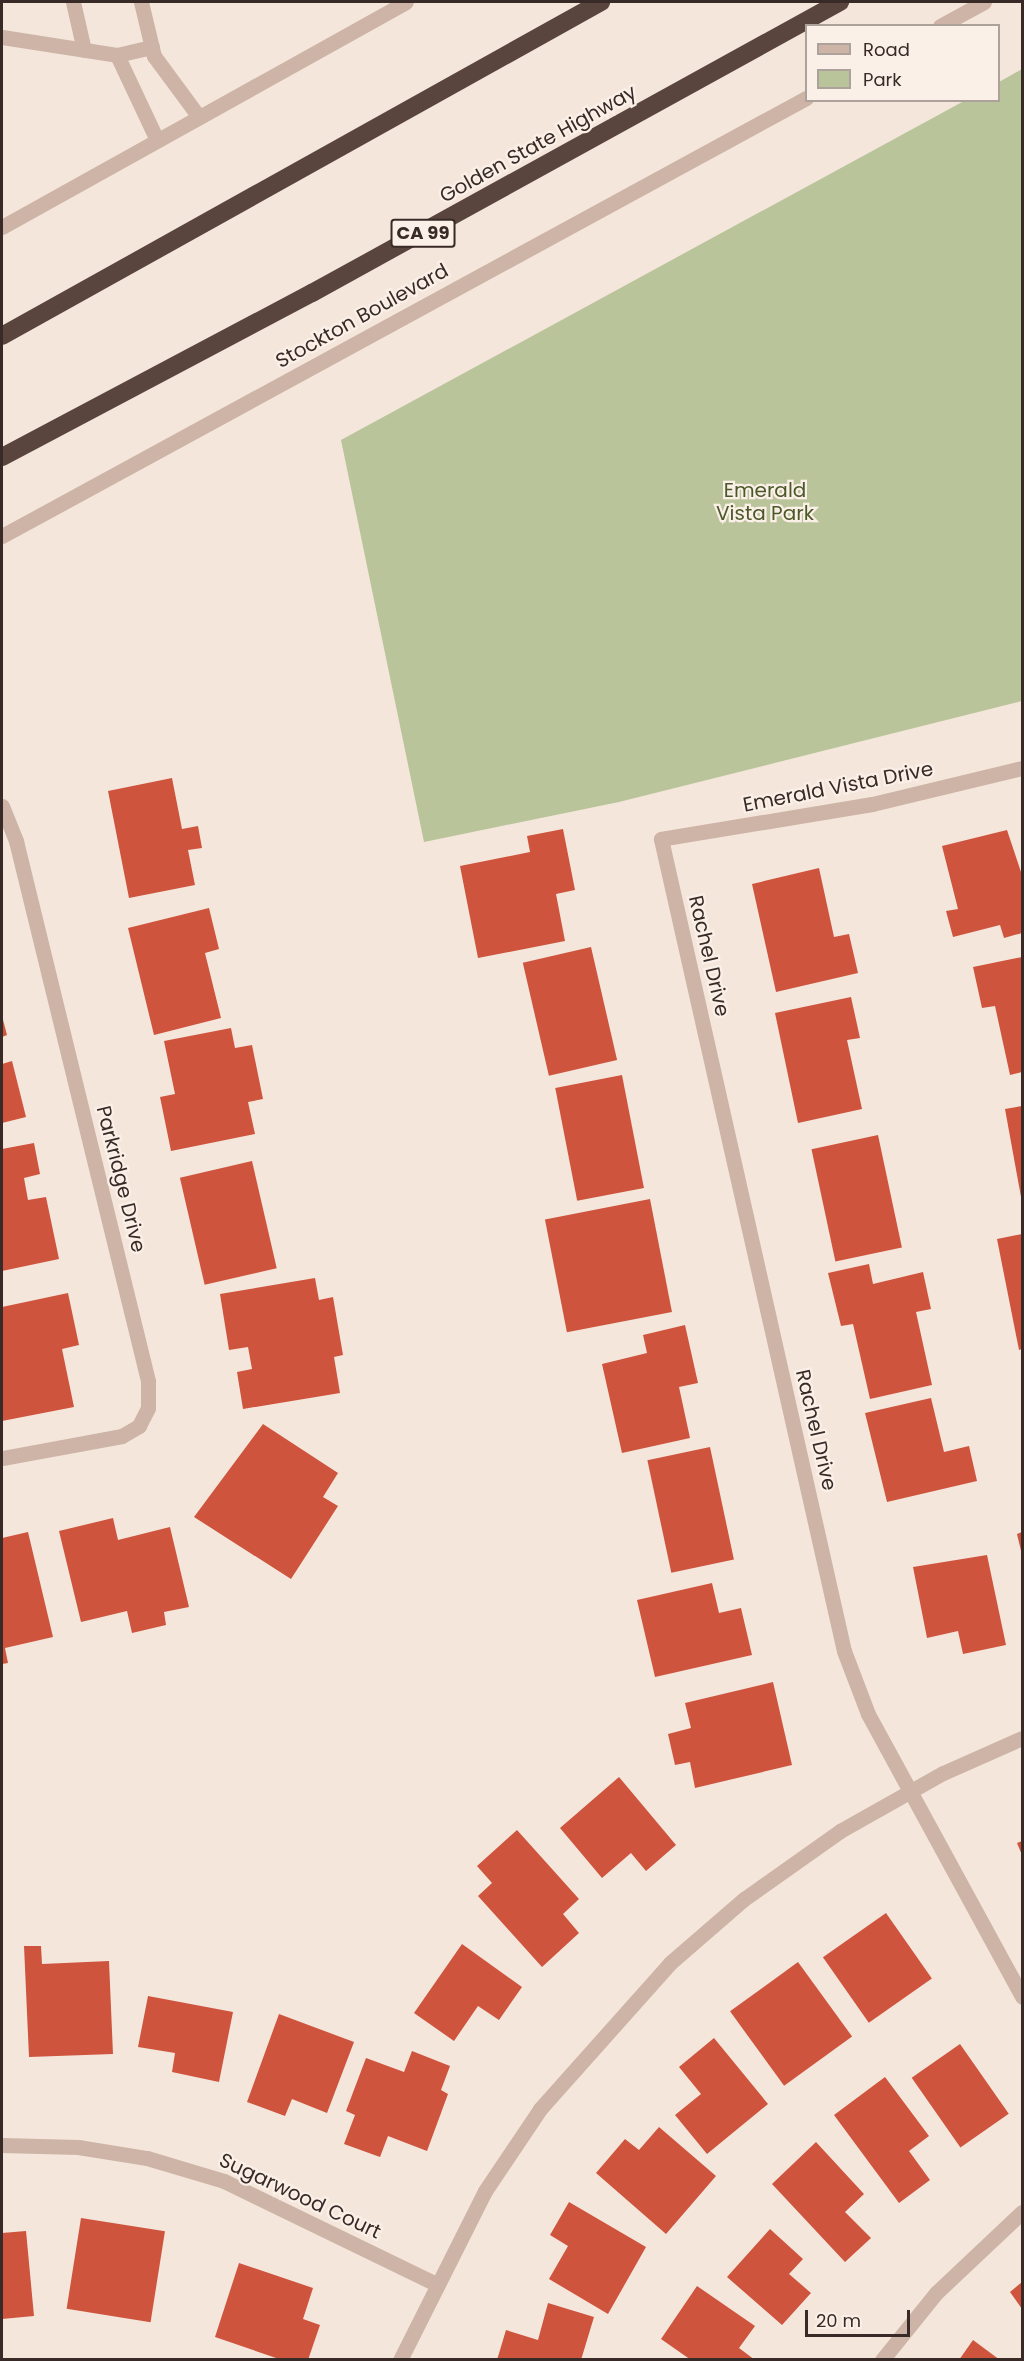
<!DOCTYPE html>
<style>
body{margin:0}
#map{position:relative;width:1024px;height:2361px;overflow:hidden;background:#f4e6db;font-family:Poppins,sans-serif}
div>[style]{position:absolute}
.green>*{inset:0;background:#bac49a}
.building>*{inset:0;background:#cf543e;transform-origin:0 0}
.minor>*{height:15px;margin:-7.5px;padding:0 7.5px;transform-origin:7.5px;border-radius:7.5px;background:#cdb4a6}
.highway>*{height:18px;margin:-9px;padding:0 9px;transform-origin:9px;border-radius:9px;background:#5a443e}
span{translate:-50% -50%;white-space:nowrap;text-align:center;line-height:1.15;-webkit-text-stroke:4.5px #fbf0e8;paint-order:stroke}
.shield-label span{padding:2px 4px;background:#fbf0e8;border:2px solid;border-radius:4px;-webkit-text-stroke-width:0}
.shield-label{font-size:18px;color:#382b27;font-weight:700}
.street-label{font-size:20px;color:#382b27}
.park-label{font-size:20px;color:#4b5929}
.frame{position:absolute;inset:0;border:3px solid #382b27;pointer-events:none}
.legend{position:absolute;left:805px;top:24px;width:195px;height:78px;box-sizing:border-box;background:#fbf0e8;border:2px solid #ada19b;margin:0;padding:8px 10px;list-style:none;font-size:18px;color:#382b27}
.legend li{display:flex;align-items:center;gap:12px;height:30px}
.legend b{width:30px;border:2px solid #ada19b}
.scale{position:absolute;left:805px;top:2310px;width:105px;height:27px;box-sizing:border-box;border:3px solid #382b27;border-top:0;padding-left:8px;font-size:18px;line-height:21px;white-space:nowrap;color:#382b27;-webkit-text-stroke:4px #fbf0e8;paint-order:stroke}
</style>
<div id="map">
<div class="green">
<i style="clip-path:polygon(1022px 69px,1022px 701px,619px 802px,424px 842px,341px 440px,964px 101px,998px 100px,999px 82px)"></i>
</div>
<div class="building">
<i style="clip-path:polygon(172px 778px,182px 829px,198px 826px,202px 848px,188px 850px,195px 885px,129px 898px,108px 791px)"></i>
<i style="clip-path:polygon(563px 829px,575px 890px,556px 894px,565px 941px,478px 958px,460px 866px,530px 852px,527px 836px)"></i>
<i style="clip-path:polygon(1007px 830px,1022px 875px,1022px 933px,1004px 938px,1000px 925px,953px 937px,946px 911px,958px 909px,942px 846px)"></i>
<i style="clip-path:polygon(819px 868px,834px 937px,849px 934px,858px 973px,776px 992px,752px 884px)"></i>
<i style="clip-path:polygon(209px 908px,219px 949px,205px 953px,221px 1018px,154px 1035px,128px 928px)"></i>
<i style="left:591px;top:947px;width:116px;height:70px;rotate:77deg"></i>
<i style="clip-path:polygon(1022px 957px,1022px 1072px,1010px 1075px,995px 1006px,982px 1008px,973px 967px)"></i>
<i style="clip-path:polygon(851px 997px,860px 1038px,847px 1040px,862px 1109px,798px 1123px,775px 1013px)"></i>
<i style="clip-path:polygon(2px 1016px,7px 1035px,2px 1037px)"></i>
<i style="clip-path:polygon(231px 1028px,235px 1048px,252px 1045px,263px 1099px,248px 1102px,255px 1134px,171px 1151px,160px 1097px,175px 1094px,164px 1041px)"></i>
<i style="clip-path:polygon(12px 1061px,26px 1117px,2px 1123px,2px 1064px)"></i>
<i style="left:622px;top:1075px;width:115px;height:68px;rotate:79deg"></i>
<i style="clip-path:polygon(1022px 1106px,1022px 1197px,1021px 1197px,1005px 1109px)"></i>
<i style="left:878px;top:1135px;width:115px;height:68px;rotate:78deg"></i>
<i style="clip-path:polygon(34px 1143px,40px 1174px,24px 1178px,28px 1200px,46px 1197px,59px 1259px,2px 1271px,2px 1149px)"></i>
<i style="left:252px;top:1161px;width:110px;height:74px;rotate:77deg"></i>
<i style="left:650px;top:1199px;width:115px;height:107px;rotate:79deg"></i>
<i style="clip-path:polygon(1022px 1234px,1022px 1349px,1019px 1350px,997px 1239px)"></i>
<i style="clip-path:polygon(869px 1264px,873px 1284px,923px 1272px,931px 1309px,916px 1312px,932px 1385px,870px 1399px,853px 1324px,841px 1326px,828px 1273px)"></i>
<i style="clip-path:polygon(315px 1278px,319px 1300px,333px 1297px,343px 1355px,334px 1357px,340px 1393px,243px 1409px,237px 1372px,252px 1369px,248px 1347px,229px 1350px,220px 1294px)"></i>
<i style="clip-path:polygon(68px 1293px,79px 1345px,62px 1349px,74px 1407px,2px 1421px,2px 1307px)"></i>
<i style="clip-path:polygon(685px 1325px,698px 1383px,679px 1387px,690px 1438px,622px 1453px,602px 1364px,647px 1353px,643px 1335px)"></i>
<i style="clip-path:polygon(931px 1398px,944px 1452px,969px 1446px,977px 1481px,887px 1502px,865px 1413px)"></i>
<i style="clip-path:polygon(263px 1424px,338px 1473px,323px 1497px,338px 1506px,291px 1579px,194px 1517px)"></i>
<i style="left:710px;top:1447px;width:115px;height:64px;rotate:78deg"></i>
<i style="clip-path:polygon(113px 1518px,118px 1540px,170px 1527px,189px 1607px,164px 1612px,166px 1625px,132px 1633px,127px 1611px,81px 1622px,59px 1531px)"></i>
<i style="clip-path:polygon(28px 1532px,53px 1637px,5px 1648px,8px 1663px,2px 1664px,2px 1538px)"></i>
<i style="clip-path:polygon(1022px 1532px,1022px 1555px,1017px 1534px)"></i>
<i style="clip-path:polygon(987px 1555px,1006px 1645px,963px 1654px,958px 1631px,927px 1638px,913px 1567px)"></i>
<i style="clip-path:polygon(712px 1583px,719px 1613px,741px 1608px,752px 1655px,655px 1677px,637px 1600px)"></i>
<i style="clip-path:polygon(773px 1682px,792px 1765px,695px 1788px,690px 1762px,675px 1765px,668px 1734px,691px 1728px,685px 1703px)"></i>
<i style="clip-path:polygon(619px 1777px,676px 1845px,646px 1871px,631px 1853px,602px 1878px,560px 1828px)"></i>
<i style="clip-path:polygon(517px 1830px,579px 1899px,563px 1914px,579px 1933px,542px 1967px,478px 1896px,492px 1883px,477px 1866px)"></i>
<i style="clip-path:polygon(1022px 1841px,1022px 1855px,1017px 1843px)"></i>
<i style="left:886px;top:1913px;width:80px;height:77px;rotate:55deg"></i>
<i style="clip-path:polygon(462px 1944px,522px 1987px,499px 2020px,478px 2006px,454px 2041px,414px 2013px)"></i>
<i style="clip-path:polygon(24px 1946px,41px 1946px,42px 1964px,109px 1961px,113px 2054px,29px 2057px)"></i>
<i style="left:798px;top:1962px;width:92px;height:84px;rotate:54deg"></i>
<i style="clip-path:polygon(148px 1996px,233px 2012px,219px 2082px,172px 2072px,175px 2053px,138px 2047px)"></i>
<i style="clip-path:polygon(279px 2014px,354px 2042px,327px 2113px,292px 2099px,285px 2116px,247px 2102px)"></i>
<i style="clip-path:polygon(714px 2038px,768px 2104px,707px 2154px,675px 2115px,701px 2094px,679px 2067px)"></i>
<i style="left:960px;top:2044px;width:85px;height:59px;rotate:55deg"></i>
<i style="clip-path:polygon(412px 2051px,450px 2066px,441px 2090px,448px 2094px,427px 2151px,388px 2136px,380px 2157px,344px 2144px,355px 2115px,346px 2111px,366px 2058px,404px 2072px)"></i>
<i style="clip-path:polygon(885px 2077px,929px 2136px,909px 2151px,930px 2180px,899px 2203px,834px 2115px)"></i>
<i style="clip-path:polygon(659px 2127px,716px 2176px,666px 2234px,596px 2173px,625px 2139px,639px 2150px)"></i>
<i style="clip-path:polygon(816px 2142px,864px 2194px,845px 2212px,871px 2238px,845px 2262px,772px 2184px)"></i>
<i style="clip-path:polygon(569px 2202px,646px 2247px,608px 2314px,549px 2279px,568px 2246px,550px 2235px)"></i>
<i style="left:81px;top:2218px;width:85px;height:92px;rotate:9deg"></i>
<i style="clip-path:polygon(770px 2229px,803px 2259px,789px 2274px,811px 2293px,782px 2325px,727px 2277px)"></i>
<i style="clip-path:polygon(26px 2231px,34px 2316px,2px 2319px,2px 2233px)"></i>
<i style="clip-path:polygon(239px 2263px,313px 2288px,303px 2319px,320px 2325px,308px 2360px,282px 2360px,215px 2337px)"></i>
<i style="clip-path:polygon(1022px 2282px,1022px 2309px,1010px 2292px)"></i>
<i style="clip-path:polygon(697px 2286px,755px 2326px,739px 2348px,755px 2360px,691px 2360px,661px 2339px)"></i>
<i style="clip-path:polygon(548px 2303px,594px 2317px,581px 2360px,497px 2360px,506px 2330px,538px 2340px)"></i>
<i style="clip-path:polygon(973px 2340px,1000px 2360px,959px 2360px)"></i>
</div>
<div class="minor">
<i style="left:73px;top:2px;width:49px;rotate:77.1deg"></i>
<i style="left:141px;top:2px;width:56px;rotate:76.5deg"></i>
<i style="left:154px;top:56px;width:76px;rotate:53.6deg"></i>
<i style="left:940px;top:26px;width:50px;rotate:-28.6deg"></i>
<i style="left:2px;top:37px;width:116px;rotate:8.9deg"></i>
<i style="left:117px;top:55px;width:36px;rotate:-13deg"></i>
<i style="left:117px;top:55px;width:94px;rotate:64.8deg"></i>
<i style="left:2px;top:227px;width:462px;rotate:-29.1deg"></i>
<i style="left:2px;top:536px;width:916px;rotate:-28.58deg"></i>
<i style="left:1022px;top:768px;width:154px;rotate:166.5deg"></i>
<i style="left:872px;top:804px;width:214px;rotate:170.6deg"></i>
<i style="left:661px;top:839px;width:832px;rotate:77.3deg"></i>
<i style="left:844px;top:1651px;width:67px;rotate:69.1deg"></i>
<i style="left:868px;top:1714px;width:322px;rotate:61.4deg"></i>
<i style="left:2px;top:806px;width:38px;rotate:68deg"></i>
<i style="left:16px;top:841px;width:556px;rotate:76.26deg"></i>
<i style="left:148px;top:1381px;width:27px;rotate:90deg"></i>
<i style="left:148px;top:1408px;width:20px;rotate:117deg"></i>
<i style="left:139px;top:1426px;width:20px;rotate:150deg"></i>
<i style="left:122px;top:1436px;width:122px;rotate:169.6deg"></i>
<i style="left:2px;top:2145px;width:76px;rotate:1.5deg"></i>
<i style="left:78px;top:2147px;width:70px;rotate:9.1deg"></i>
<i style="left:147px;top:2158px;width:80px;rotate:16.6deg"></i>
<i style="left:224px;top:2181px;width:233px;rotate:25.9deg"></i>
<i style="left:400px;top:2360px;width:189px;rotate:-63.3deg"></i>
<i style="left:485px;top:2191px;width:99px;rotate:-56.1deg"></i>
<i style="left:540px;top:2109px;width:195px;rotate:-48.3deg"></i>
<i style="left:670px;top:1963px;width:98px;rotate:-40.9deg"></i>
<i style="left:744px;top:1899px;width:118px;rotate:-35.3deg"></i>
<i style="left:840px;top:1831px;width:118px;rotate:-29.4deg"></i>
<i style="left:943px;top:1773px;width:86px;rotate:-23.9deg"></i>
<i style="left:882px;top:2360px;width:86px;rotate:-51.1deg"></i>
<i style="left:936px;top:2293px;width:118px;rotate:-43.3deg"></i>
</div>
<div class="highway">
<i style="left:2px;top:336px;width:686px;rotate:-29.14deg"></i>
<i style="left:2px;top:457px;width:351px;rotate:-27.9deg"></i>
<i style="left:312px;top:293px;width:603px;rotate:-28.86deg"></i>
</div>
<div class="shield-label">
<span style="left:423px;top:233px">CA 99</span>
</div>
<div class="street-label">
<span style="left:538px;top:144px;rotate:-29deg">Golden State Highway</span>
<span style="left:362px;top:316px;rotate:-29deg">Stockton Boulevard</span>
<span style="left:838px;top:787px;rotate:-11deg">Emerald Vista Drive</span>
<span style="left:709px;top:956px;rotate:77deg">Rachel Drive</span>
<span style="left:121px;top:1179px;rotate:76deg">Parkridge Drive</span>
<span style="left:816px;top:1430px;rotate:77deg">Rachel Drive</span>
<span style="left:300px;top:2196px;rotate:25deg">Sugarwood Court</span>
</div>
<div class="park-label">
<span style="left:765px;top:502px">Emerald<br>Vista Park</span>
</div>
<div class="frame"></div>
<ul class="legend">
<li><b style="height:8px;background:#cdb4a6"></b>Road</li>
<li><b style="height:16px;background:#bac49a"></b>Park</li>
</ul>
<div class="scale">20 m</div>
</div>
